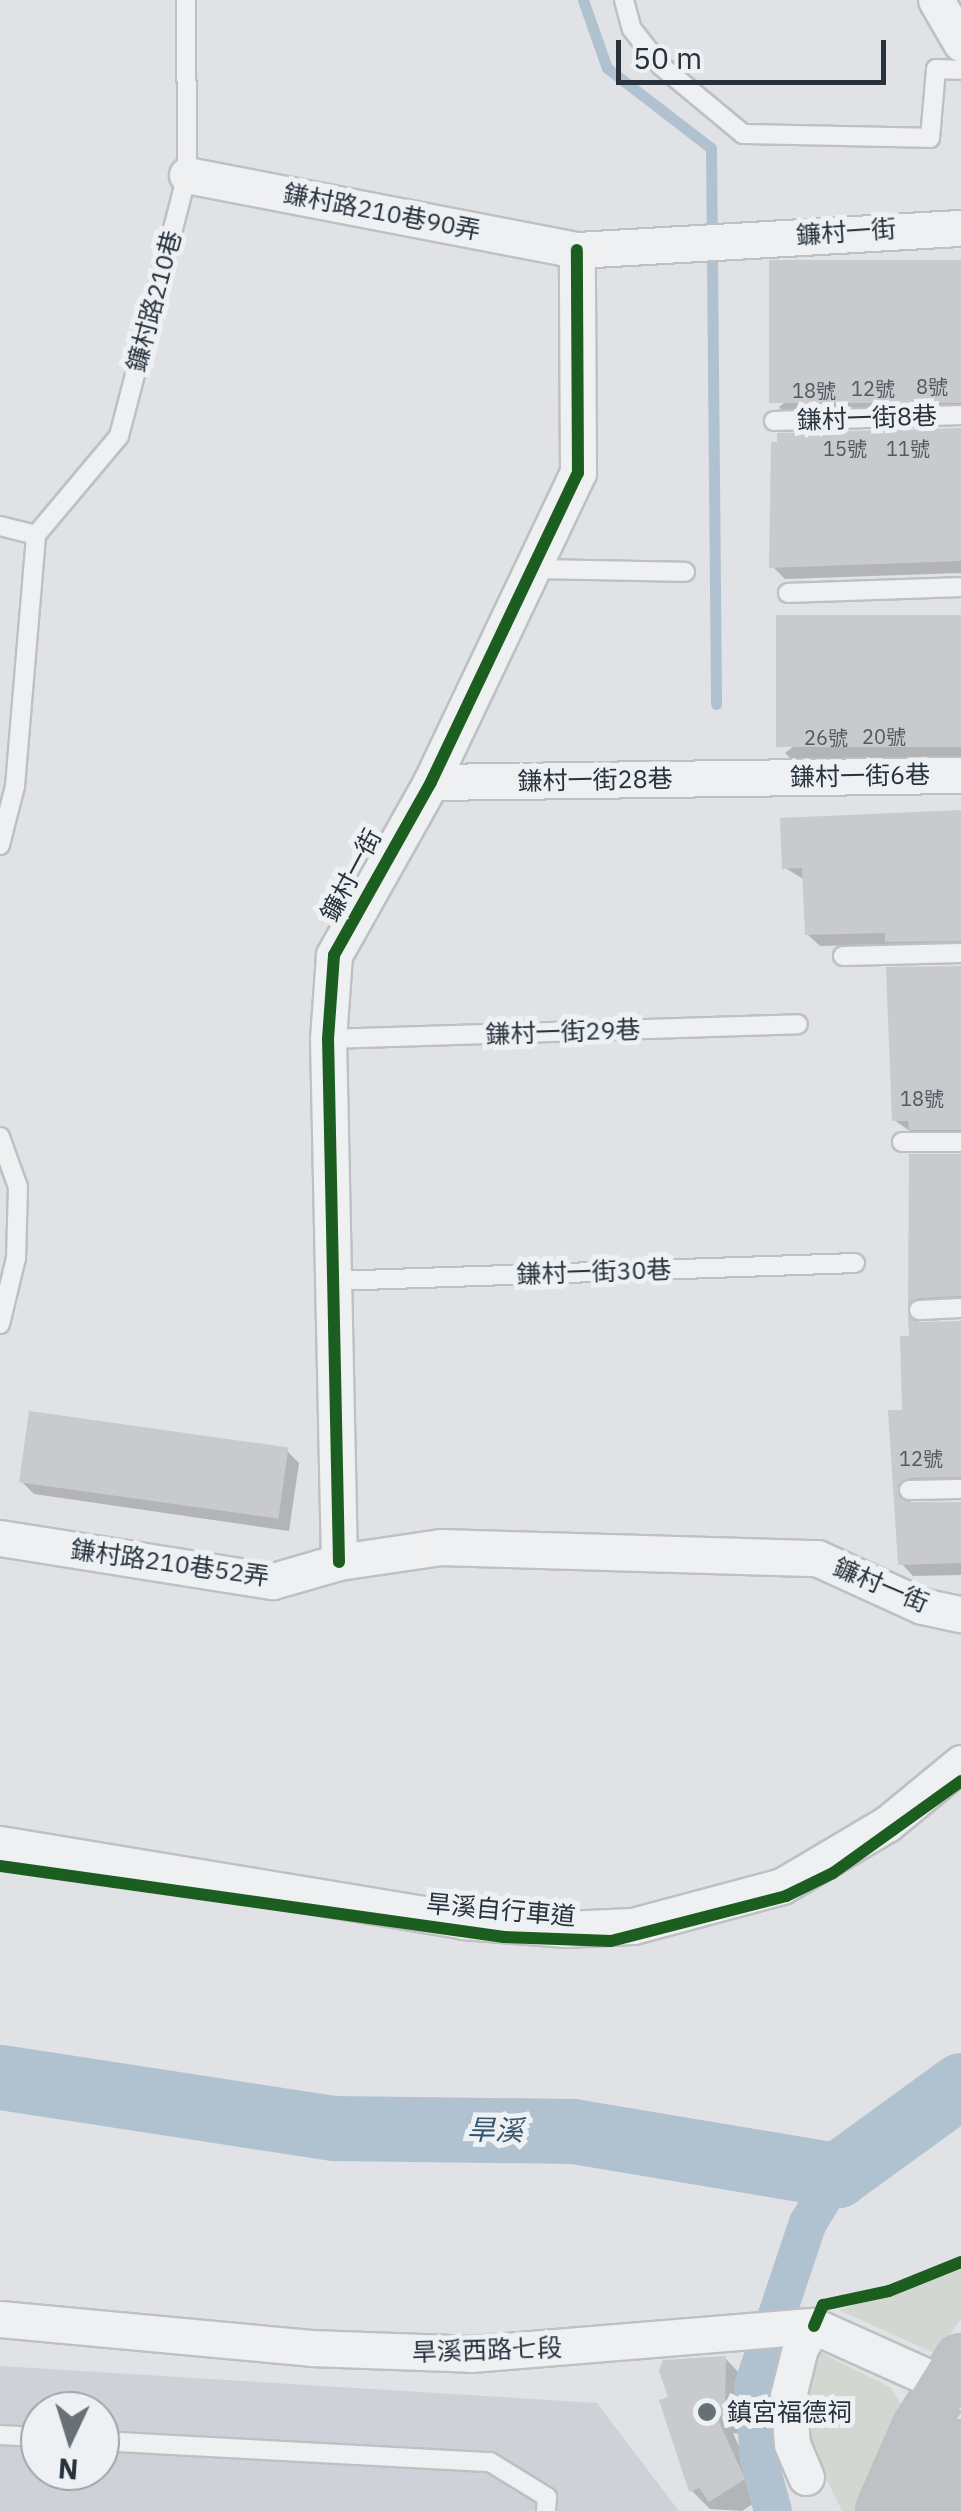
<!DOCTYPE html>
<meta charset="utf-8">
<style>
body{margin:0}
#map{position:relative;width:961px;height:2511px;overflow:hidden;background:#e0e2e5;font-family:"IBM Plex Sans","Noto Sans TC",sans-serif}
div>[style]{position:absolute}
.built>*{inset:0;background:#ced2d8}
.green>*{inset:0;background:#d2d8d1}
.shadow>*{inset:0;background:#0003}
.stream>*{height:11px;margin:-5.5px;padding:0 5.5px;transform-origin:5.5px;border-radius:5.5px;background:#b0c2cf}
.canal>*{height:38px;margin:-19px;padding:0 19px;transform-origin:19px;border-radius:19px;background:#b0c2cf}
.river>*{height:65px;margin:-32.5px;padding:0 32.5px;transform-origin:32.5px;border-radius:32.5px;background:#b0c2cf}
.building>*{inset:0;background:#c8cacd;transform-origin:0 0}
.roads{filter:drop-shadow(2px 0 #bec0c3) drop-shadow(-2px 0 #bec0c3) drop-shadow(0 2px #bec0c3) drop-shadow(0 -2px #bec0c3)}
.lane>*{height:18px;margin:-9px;padding:0 9px;transform-origin:9px;border-radius:9px;background:#eff0f1}
.street>*{height:35px;margin:-17.5px;padding:0 17.5px;transform-origin:17.5px;border-radius:17.5px;background:#eff0f1}
.secondary>*{height:50px;margin:-25px;padding:0 25px;transform-origin:25px;border-radius:25px;background:#bec2c4}
.cycleway>*{height:12px;margin:-6px;padding:0 6px;transform-origin:6px;border-radius:6px;background:#1b5e20}
.dots>*{width:28px;height:28px;translate:-50% -50%;box-sizing:border-box;border:5px solid #edf1f4;border-radius:50%}
span{translate:-50% -50%;white-space:nowrap;text-align:center;line-height:1.15;-webkit-text-stroke:10px #edf1f4;paint-order:stroke}
.number-label{font-size:20px;color:#515961}
.number-label span{-webkit-text-stroke-width:0}
.street-label{font-size:25px;color:#28323c}
.poi-label{font-size:25px;color:#28323c}
.left{translate:0 -50%;text-align:left}
.water-label{font-size:28px;color:#35556e;font-style:italic}
.north{position:absolute;left:20px;top:2391px;width:100px;height:100px;box-sizing:border-box;background:#edf1f4;border:2px solid #9ea5aa;border-radius:50%;rotate:184deg;font-size:28px;font-weight:700;line-height:40px;text-align:center;color:#28323c}
.north::after{content:'';display:block;margin:auto;width:35px;height:45px;background:#687077;clip-path:polygon(50% 0,100% 100%,50% 72%,0 100%)}
.scale{position:absolute;left:616px;top:40px;width:270px;height:45px;box-sizing:border-box;border:5px solid #28323c;border-top:0;padding-left:12px;font-size:30px;line-height:35px;white-space:nowrap;color:#28323c;-webkit-text-stroke:8px #edf1f4;paint-order:stroke}
</style>
<div id="map">
<div class="built">
<i style="clip-path:polygon(evenodd,0 2366px,597px 2403px,679px 2511px,0 2511px,0 2366px,40px 2411px,100px 2411px,100px 2471px,40px 2471px,40px 2411px)"></i>
</div>
<div class="green">
<i style="clip-path:polygon(961px 2270px,961px 2319px,936px 2354px,839px 2310px)"></i>
<i style="clip-path:polygon(820px 2352px,890px 2387px,902px 2406px,859px 2511px,842px 2511px,805px 2435px,809px 2382px)"></i>
</div>
<div class="shadow">
<i style="clip-path:polygon(961px 262px,961px 415px,791px 420px,779px 407px)"></i>
<i style="clip-path:polygon(961px 430px,961px 573px,785px 579px,772px 566px)"></i>
<i style="clip-path:polygon(961px 618px,961px 760px,797px 765px,785px 753px)"></i>
<i style="clip-path:polygon(961px 812px,961px 953px,901px 954px,891px 944px,820px 946px,807px 934px,805px 880px,785px 868px)"></i>
<i style="clip-path:polygon(961px 968px,961px 1141px,924px 1141px,894px 1120px)"></i>
<i style="clip-path:polygon(911px 1157px,961px 1157px,961px 1308px,922px 1316px,910px 1304px)"></i>
<i style="clip-path:polygon(961px 1323px,961px 1489px,916px 1491px,908px 1505px,961px 1504px,961px 1575px,913px 1576px,901px 1563px,899px 1477px,911px 1338px,918px 1325px)"></i>
<i style="clip-path:polygon(286px 1450px,299px 1463px,289px 1531px,34px 1494px,21px 1481px)"></i>
<i style="clip-path:polygon(725px 2358px,743px 2377px,742px 2434px,733px 2433px,762px 2498px,742px 2511px,710px 2509px,692px 2491px)"></i>
</div>
<div class="stream">
<i style="left:583px;top:0;width:72px;rotate:70.6deg"></i>
<i style="left:607px;top:68px;width:131px;rotate:37.6deg"></i>
<i style="left:711px;top:148px;width:556px;rotate:89.48deg"></i>
</div>
<div class="canal">
<i style="left:773px;top:2511px;width:53px;rotate:-105.4deg"></i>
<i style="left:759px;top:2460px;width:74px;rotate:-94.6deg"></i>
<i style="left:753px;top:2386px;width:172px;rotate:-71.4deg"></i>
<i style="left:808px;top:2223px;width:56px;rotate:-58.9deg"></i>
</div>
<div class="river">
<i style="left:0;top:2077px;width:338px;rotate:8.7deg"></i>
<i style="left:334px;top:2128px;width:239px;rotate:0.7deg"></i>
<i style="left:573px;top:2131px;width:268px;rotate:9.5deg"></i>
<i style="left:837px;top:2175px;width:153px;rotate:-36deg"></i>
</div>
<div class="building">
<i style="left:961px;top:260px;width:143px;height:192px;rotate:90deg"></i>
<i style="clip-path:polygon(961px 428px,961px 561px,769px 568px,771px 442px,777px 442px,777px 433px)"></i>
<i style="left:961px;top:615px;width:132px;height:185px;rotate:90deg"></i>
<i style="clip-path:polygon(961px 810px,961px 941px,885px 942px,885px 933px,805px 935px,802px 868px,782px 869px,780px 818px)"></i>
<i style="clip-path:polygon(961px 966px,961px 1130px,909px 1130px,908px 1121px,892px 1121px,886px 967px)"></i>
<i style="clip-path:polygon(909px 1154px,961px 1154px,961px 1296px,918px 1298px,908px 1305px)"></i>
<i style="clip-path:polygon(908px 1316px,919px 1322px,961px 1321px,961px 1477px,908px 1478px,897px 1489px,908px 1502px,961px 1502px,961px 1563px,898px 1565px,888px 1410px,902px 1410px,900px 1336px,909px 1336px)"></i>
<i style="left:29px;top:1411px;width:262px;height:72px;rotate:8deg"></i>
<i style="clip-path:polygon(726px 2356px,725px 2416px,716px 2415px,745px 2479px,709px 2502px,699px 2488px,689px 2492px,659px 2400px,668px 2397px,659px 2371px,663px 2360px)"></i>
</div>
<div class="roads">
<div class="lane">
<i style="left:624px;top:0;width:30px;rotate:75deg"></i>
<i style="left:632px;top:29px;width:46px;rotate:52.1deg"></i>
<i style="left:660px;top:65px;width:108px;rotate:39.7deg"></i>
<i style="left:743px;top:134px;width:187px;rotate:1.2deg"></i>
<i style="left:930px;top:138px;width:69px;rotate:-85deg"></i>
<i style="left:936px;top:69px;width:25px;rotate:2deg"></i>
<i style="left:774px;top:421px;width:187px;rotate:-1.8deg"></i>
<i style="left:0;top:526px;width:37px;rotate:14deg"></i>
<i style="left:36px;top:535px;width:129px;rotate:-50deg"></i>
<i style="left:119px;top:436px;width:270px;rotate:-75.4deg"></i>
<i style="left:187px;top:175px;width:175px;rotate:-90.3deg"></i>
<i style="left:533px;top:569px;width:152px;rotate:1.1deg"></i>
<i style="left:788px;top:593px;width:173px;rotate:-2deg"></i>
<i style="left:0;top:845px;width:61px;rotate:-75.7deg"></i>
<i style="left:15px;top:786px;width:252px;rotate:-85.2deg"></i>
<i style="left:843px;top:956px;width:118px;rotate:-1.5deg"></i>
<i style="left:328px;top:1039px;width:470px;rotate:-1.8deg"></i>
<i style="left:0;top:1137px;width:53px;rotate:70.2deg"></i>
<i style="left:18px;top:1187px;width:71px;rotate:91.6deg"></i>
<i style="left:16px;top:1258px;width:68px;rotate:103.6deg"></i>
<i style="left:902px;top:1142px;width:59px"></i>
<i style="left:333px;top:1281px;width:522px;rotate:-1.97deg"></i>
<i style="left:919px;top:1310px;width:42px;rotate:-2.7deg"></i>
<i style="left:909px;top:1490px;width:52px;rotate:-1.1deg"></i>
<i style="left:0;top:2435px;width:40px;rotate:2.9deg"></i>
<i style="left:100px;top:2441px;width:391px;rotate:3.1deg"></i>
<i style="left:490px;top:2462px;width:67px;rotate:31.6deg"></i>
<i style="left:547px;top:2497px;width:14px;rotate:94deg"></i>
</div>
<div class="street">
<i style="left:936px;top:0;width:50px;rotate:59.8deg"></i>
<i style="left:187px;top:175px;width:397px;rotate:10.9deg"></i>
<i style="left:577px;top:250px;width:385px;rotate:-3.3deg"></i>
<i style="left:431px;top:782px;width:530px;rotate:-0.76deg"></i>
<i style="left:0;top:1538px;width:276px;rotate:9deg"></i>
<i style="left:273px;top:1581px;width:69px;rotate:-16.1deg"></i>
<i style="left:339px;top:1562px;width:103px;rotate:-8.4deg"></i>
<i style="left:441px;top:1547px;width:376px;rotate:1.7deg"></i>
<i style="left:817px;top:1558px;width:115px;rotate:24.6deg"></i>
<i style="left:922px;top:1606px;width:40px;rotate:12deg"></i>
<i style="left:339px;top:1562px;width:523px;rotate:-91.2deg"></i>
<i style="left:328px;top:1039px;width:84px;rotate:-85.9deg"></i>
<i style="left:334px;top:955px;width:198px;rotate:-60.7deg"></i>
<i style="left:431px;top:782px;width:342px;rotate:-64.6deg"></i>
<i style="left:578px;top:473px;width:223px;rotate:-90.3deg"></i>
<i style="left:0;top:1844px;width:469px;rotate:9.4deg"></i>
<i style="left:463px;top:1921px;width:101px;rotate:4.5deg"></i>
<i style="left:564px;top:1929px;width:69px;rotate:-2.5deg"></i>
<i style="left:633px;top:1926px;width:154px;rotate:-15deg"></i>
<i style="left:782px;top:1886px;width:122px;rotate:-30.6deg"></i>
<i style="left:887px;top:1824px;width:96px;rotate:-39.5deg"></i>
<i style="left:0;top:2319px;width:312px;rotate:5.3deg"></i>
<i style="left:311px;top:2348px;width:160px;rotate:2.1deg"></i>
<i style="left:471px;top:2354px;width:344px;rotate:-4.7deg"></i>
<i style="left:814px;top:2326px;width:161px;rotate:24.2deg"></i>
<i style="left:806px;top:2477px;width:36px;rotate:-113deg"></i>
<i style="left:792px;top:2444px;width:48px;rotate:-94.8deg"></i>
<i style="left:788px;top:2396px;width:49px;rotate:-76deg"></i>
<i style="left:800px;top:2348px;width:26px;rotate:-58deg"></i>
</div>
<div class="secondary">
<i style="left:882px;top:2511px;width:90px;rotate:-66.3deg"></i>
<i style="left:918px;top:2429px;width:81px;rotate:-58.1deg"></i>
<i style="left:930px;top:2511px;width:72px;rotate:-64.5deg"></i>
</div>
</div>
<div class="cycleway">
<i style="left:339px;top:1562px;width:523px;rotate:-91.2deg"></i>
<i style="left:328px;top:1039px;width:84px;rotate:-85.9deg"></i>
<i style="left:334px;top:955px;width:198px;rotate:-60.7deg"></i>
<i style="left:431px;top:782px;width:342px;rotate:-64.6deg"></i>
<i style="left:578px;top:473px;width:223px;rotate:-90.3deg"></i>
<i style="left:0;top:1866px;width:509px;rotate:8.02deg"></i>
<i style="left:504px;top:1937px;width:107px;rotate:2.1deg"></i>
<i style="left:611px;top:1941px;width:181px;rotate:-14.4deg"></i>
<i style="left:786px;top:1896px;width:52px;rotate:-26.1deg"></i>
<i style="left:833px;top:1873px;width:158px;rotate:-35.7deg"></i>
<i style="left:814px;top:2326px;width:23px;rotate:-67deg"></i>
<i style="left:823px;top:2305px;width:67px;rotate:-12deg"></i>
<i style="left:889px;top:2291px;width:78px;rotate:-21.9deg"></i>
</div>
<div class="dots">
<i style="left:707px;top:2412px;background:#687077"></i>
</div>
<div class="number-label">
<span style="left:932px;top:386px">8號</span>
<span style="left:873px;top:388px">12號</span>
<span style="left:814px;top:390px">18號</span>
<span style="left:845px;top:448px">15號</span>
<span style="left:908px;top:448px">11號</span>
<span style="left:884px;top:736px">20號</span>
<span style="left:826px;top:737px">26號</span>
<span style="left:922px;top:1098px">18號</span>
<span style="left:921px;top:1458px">12號</span>
</div>
<div class="street-label">
<span style="left:382px;top:212px;rotate:11deg">鎌村路210巷90弄</span>
<span style="left:846px;top:232px;rotate:-4deg">鐮村一街</span>
<span style="left:154px;top:301px;rotate:-75deg">鐮村路210巷</span>
<span style="left:867px;top:418px;rotate:-2deg">鎌村一街8巷</span>
<span style="left:860px;top:776px;rotate:-1deg">鎌村一街6巷</span>
<span style="left:595px;top:780px;rotate:-1deg">鎌村一街28巷</span>
<span style="left:351px;top:875px;rotate:-62deg">鐮村一街</span>
<span style="left:563px;top:1032px;rotate:-2deg">鎌村一街29巷</span>
<span style="left:594px;top:1272px;rotate:-2deg">鎌村一街30巷</span>
<span style="left:170px;top:1563px;rotate:8deg">鎌村路210巷52弄</span>
<span style="left:881px;top:1585px;rotate:23deg">鐮村一街</span>
<span style="left:501px;top:1910px;rotate:5deg">旱溪自行車道</span>
<span style="left:487px;top:2350px;rotate:-2deg">旱溪西路七段</span>
</div>
<div class="poi-label">
<span class="left" style="left:727px;top:2412px">鎮宮福德祠</span>
</div>
<div class="water-label">
<span style="left:495px;top:2130px;rotate:1deg">旱溪</span>
</div>
<div class="north">N</div>
<div class="scale">50 m</div>
</div>
